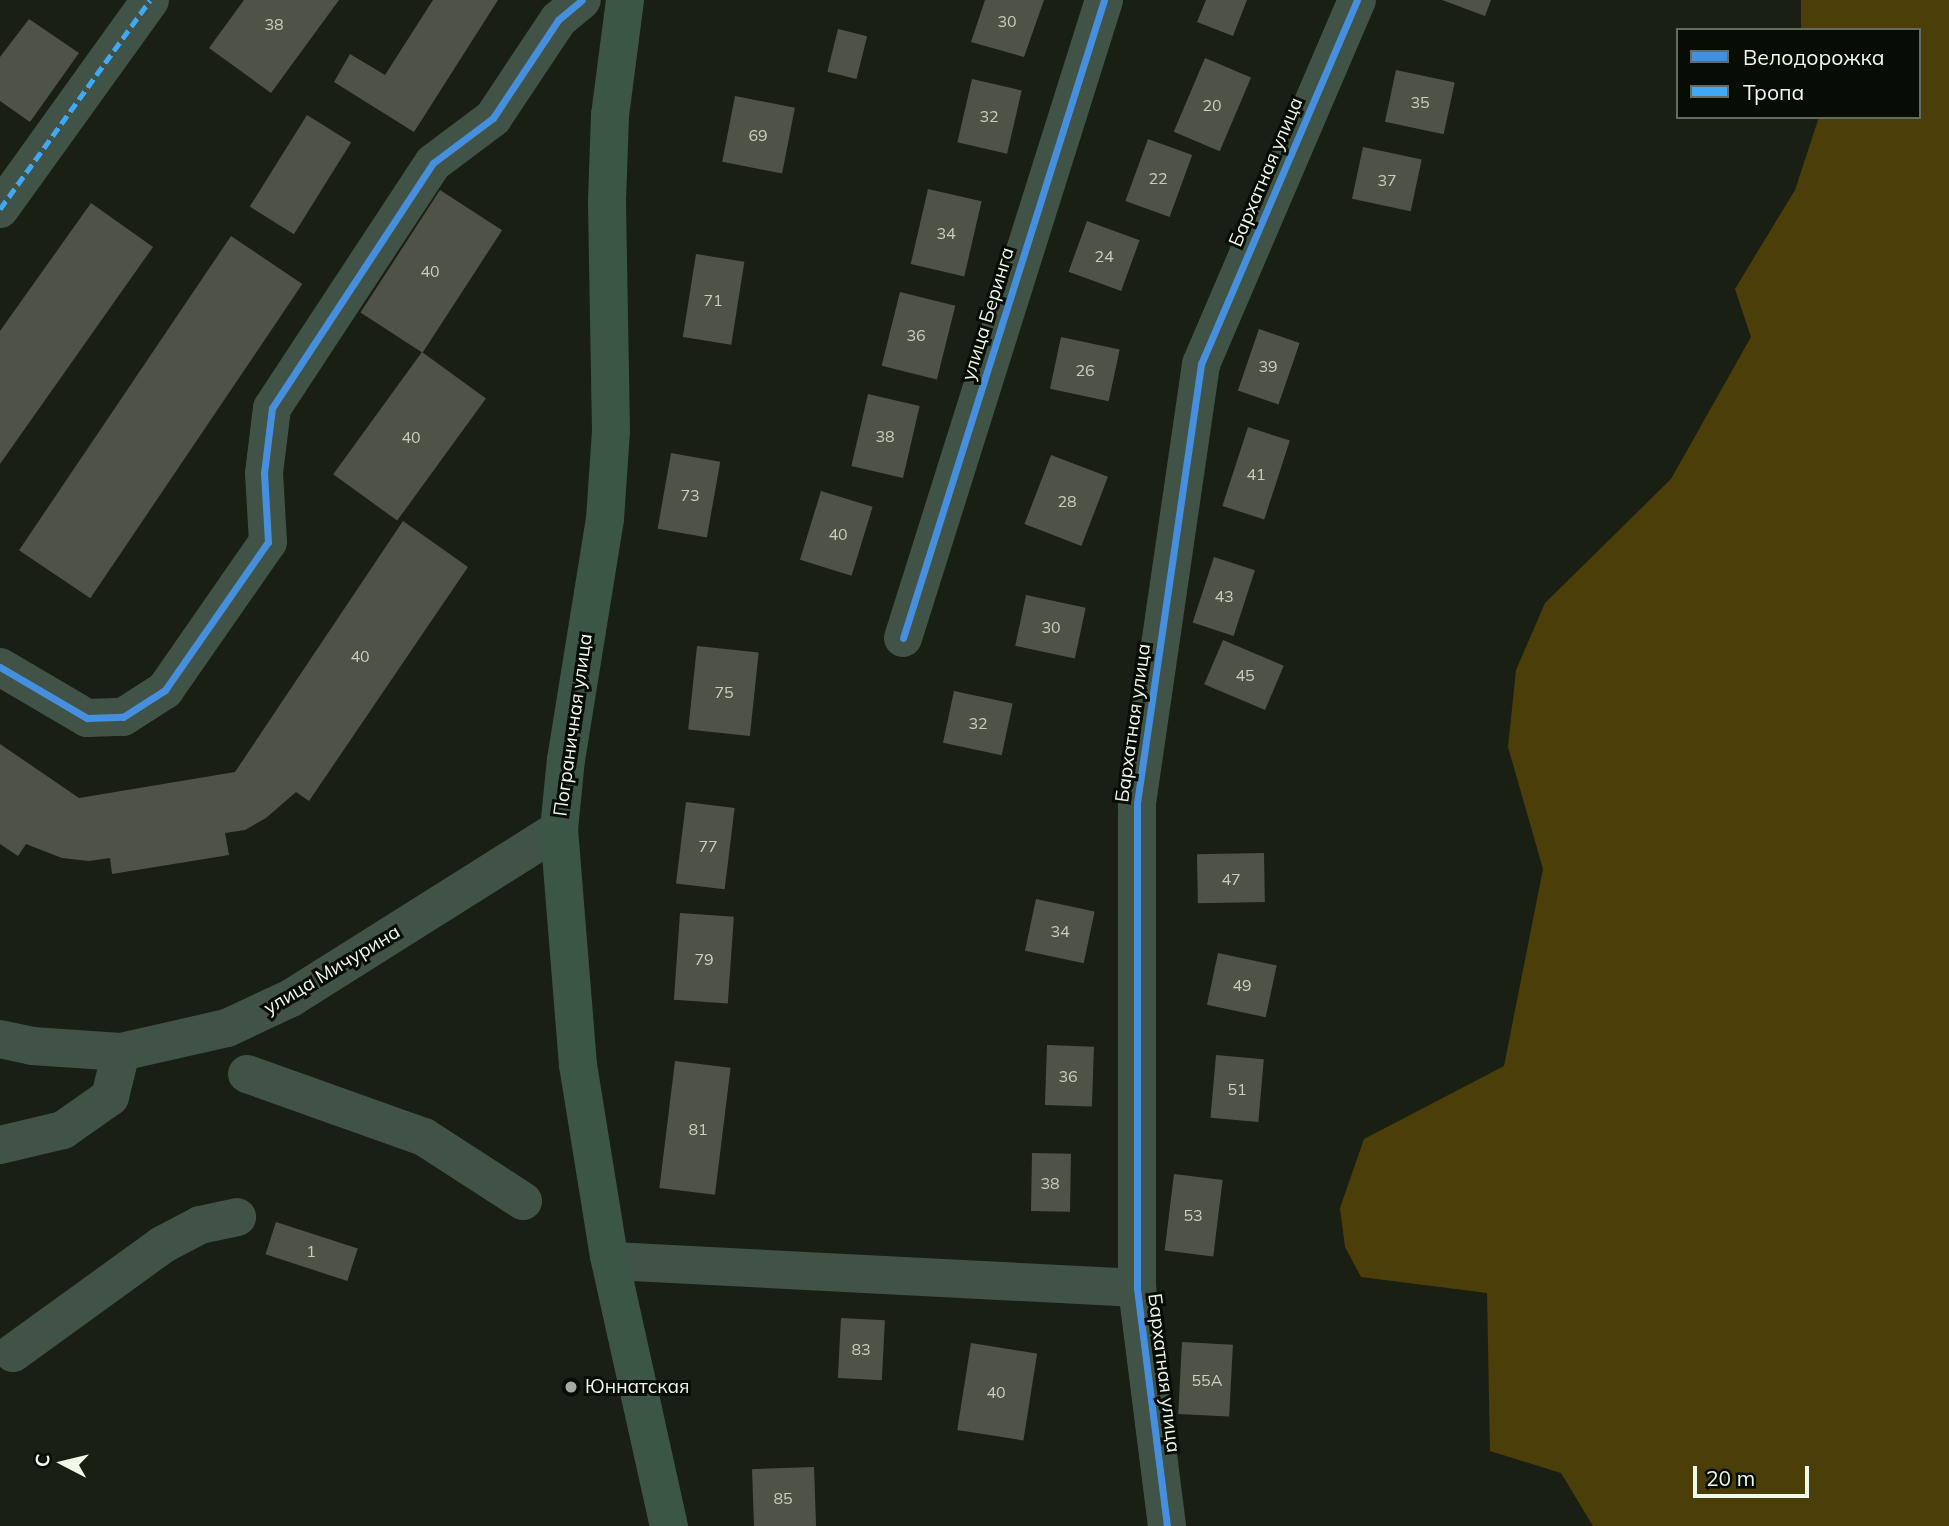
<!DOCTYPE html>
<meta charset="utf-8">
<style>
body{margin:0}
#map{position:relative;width:1949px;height:1526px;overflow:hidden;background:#191f13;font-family:Mulish,sans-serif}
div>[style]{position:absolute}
.forest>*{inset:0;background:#4c3e08}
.building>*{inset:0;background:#4f5347;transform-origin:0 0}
.minor>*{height:38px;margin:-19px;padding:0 19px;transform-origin:19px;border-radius:19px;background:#415346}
.major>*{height:38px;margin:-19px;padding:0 19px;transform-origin:19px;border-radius:19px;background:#3c5645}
.quiet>*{height:5px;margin-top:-2.5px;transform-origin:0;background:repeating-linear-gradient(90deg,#3fa9f5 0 10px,transparent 0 15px)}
.cycleway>*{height:7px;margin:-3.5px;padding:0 3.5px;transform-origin:3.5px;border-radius:3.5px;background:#468fdf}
.dots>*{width:19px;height:19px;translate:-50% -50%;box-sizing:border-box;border:4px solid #070c04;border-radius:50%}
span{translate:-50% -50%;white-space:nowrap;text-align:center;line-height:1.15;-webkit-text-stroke:6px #070c04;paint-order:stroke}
.number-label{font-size:16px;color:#c7d0c0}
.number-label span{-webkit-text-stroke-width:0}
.street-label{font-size:19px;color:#eff9e9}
.poi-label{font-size:19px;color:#eff9e9}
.left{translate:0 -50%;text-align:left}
.legend{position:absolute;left:1676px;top:28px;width:245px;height:91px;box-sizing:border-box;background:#070c04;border:2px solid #646b60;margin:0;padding:9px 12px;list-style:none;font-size:21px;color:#eff9e9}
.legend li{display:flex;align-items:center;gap:14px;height:35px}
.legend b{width:35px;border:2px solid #646b60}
.north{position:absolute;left:28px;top:1428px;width:70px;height:70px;-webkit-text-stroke:5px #070c04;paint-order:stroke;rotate:277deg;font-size:19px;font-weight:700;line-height:28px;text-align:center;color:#eff9e9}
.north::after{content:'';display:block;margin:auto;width:24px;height:32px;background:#eff9e9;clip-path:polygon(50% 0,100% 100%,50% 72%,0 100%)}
.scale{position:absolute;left:1693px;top:1466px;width:116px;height:32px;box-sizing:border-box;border:4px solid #eff9e9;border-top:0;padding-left:9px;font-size:21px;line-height:24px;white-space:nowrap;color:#eff9e9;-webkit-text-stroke:5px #070c04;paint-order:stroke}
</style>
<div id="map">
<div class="forest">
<i style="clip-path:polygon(1801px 0,1949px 0,1949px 1526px,1593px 1526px,1561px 1473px,1490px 1451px,1487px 1293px,1361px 1277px,1345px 1247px,1340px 1208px,1364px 1139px,1504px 1066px,1543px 869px,1508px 747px,1516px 670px,1545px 603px,1671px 479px,1751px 337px,1735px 289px,1795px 190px,1819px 117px,1919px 117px,1919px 30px,1801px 30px)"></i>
</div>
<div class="building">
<i style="clip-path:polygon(244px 0,339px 0,271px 93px,209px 48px)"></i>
<i style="clip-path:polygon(433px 0,498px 0,414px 132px,334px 82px,350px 54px,385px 75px)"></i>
<i style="clip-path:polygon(985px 0,1044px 0,1024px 57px,971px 42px)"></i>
<i style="clip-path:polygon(1206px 0,1247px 0,1233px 36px,1197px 22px)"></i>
<i style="clip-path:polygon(1442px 0,1491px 0,1485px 16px)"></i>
<i style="clip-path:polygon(29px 19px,79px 53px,30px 122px,0 101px,0 57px)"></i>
<i style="left:838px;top:29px;width:30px;height:44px;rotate:14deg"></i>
<i style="left:1205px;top:58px;width:50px;height:80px;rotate:23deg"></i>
<i style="left:1396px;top:70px;width:60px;height:53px;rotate:12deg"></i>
<i style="left:972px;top:79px;width:51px;height:65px;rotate:13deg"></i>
<i style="left:735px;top:96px;width:61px;height:67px;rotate:11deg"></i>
<i style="left:307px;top:115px;width:52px;height:108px;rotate:32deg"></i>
<i style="left:1148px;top:139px;width:47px;height:66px;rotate:20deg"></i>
<i style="left:1363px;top:147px;width:60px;height:53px;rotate:12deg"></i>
<i style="left:928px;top:189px;width:55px;height:77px;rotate:13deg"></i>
<i style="left:440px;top:190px;width:74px;height:146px;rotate:33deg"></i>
<i style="clip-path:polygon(91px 203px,153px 247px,0 464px,0 331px)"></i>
<i style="left:1087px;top:221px;width:56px;height:54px;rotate:20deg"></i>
<i style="left:231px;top:236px;width:86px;height:379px;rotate:34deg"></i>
<i style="left:696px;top:254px;width:49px;height:84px;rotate:9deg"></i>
<i style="left:900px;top:292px;width:57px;height:76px;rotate:14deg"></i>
<i style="left:1259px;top:329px;width:43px;height:65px;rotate:19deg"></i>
<i style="left:1061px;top:337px;width:60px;height:53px;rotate:12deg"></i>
<i style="left:422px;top:352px;width:79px;height:151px;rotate:36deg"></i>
<i style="left:868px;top:394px;width:53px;height:74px;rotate:13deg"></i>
<i style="left:1248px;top:427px;width:44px;height:83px;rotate:18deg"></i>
<i style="left:671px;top:453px;width:50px;height:77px;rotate:10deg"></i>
<i style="left:1051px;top:455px;width:61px;height:74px;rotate:21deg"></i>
<i style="left:821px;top:491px;width:54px;height:72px;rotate:17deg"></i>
<i style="clip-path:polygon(403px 521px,468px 567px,309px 801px,296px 792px,266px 818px,245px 830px,225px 833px,229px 855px,112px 874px,110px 858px,89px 861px,62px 858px,26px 844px,18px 856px,0 844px,0 744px,79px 798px,235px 772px)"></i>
<i style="left:1214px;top:557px;width:43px;height:69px;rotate:18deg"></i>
<i style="left:1026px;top:595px;width:61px;height:52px;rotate:12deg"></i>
<i style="left:1223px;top:640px;width:66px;height:48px;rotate:23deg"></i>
<i style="left:697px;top:646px;width:62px;height:84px;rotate:6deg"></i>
<i style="left:954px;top:691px;width:60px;height:53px;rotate:12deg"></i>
<i style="left:686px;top:802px;width:49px;height:82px;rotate:7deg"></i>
<i style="left:1264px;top:853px;width:49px;height:67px;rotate:89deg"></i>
<i style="left:1036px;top:899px;width:60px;height:53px;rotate:12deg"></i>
<i style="left:680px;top:913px;width:54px;height:87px;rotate:4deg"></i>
<i style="left:1218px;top:953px;width:60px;height:53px;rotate:12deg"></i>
<i style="left:1047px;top:1045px;width:47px;height:60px;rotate:2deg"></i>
<i style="left:1216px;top:1055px;width:48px;height:63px;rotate:5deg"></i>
<i style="left:675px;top:1061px;width:56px;height:128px;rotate:7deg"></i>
<i style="left:1032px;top:1153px;width:39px;height:58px;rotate:1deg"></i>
<i style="left:1174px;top:1174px;width:49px;height:77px;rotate:7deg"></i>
<i style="left:276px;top:1222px;width:86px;height:34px;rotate:18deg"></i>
<i style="left:841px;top:1318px;width:44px;height:60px;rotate:3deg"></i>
<i style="left:1182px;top:1342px;width:51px;height:72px;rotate:3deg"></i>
<i style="left:971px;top:1343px;width:67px;height:88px;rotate:9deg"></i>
<i style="left:814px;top:1467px;width:59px;height:62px;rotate:88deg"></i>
</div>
<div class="minor">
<i style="left:0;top:209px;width:257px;rotate:-54.3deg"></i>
<i style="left:903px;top:638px;width:669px;rotate:-72.51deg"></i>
<i style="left:0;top:667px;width:101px;rotate:30.4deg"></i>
<i style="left:87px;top:718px;width:36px;rotate:-2deg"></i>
<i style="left:123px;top:717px;width:50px;rotate:-32.7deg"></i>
<i style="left:165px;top:690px;width:180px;rotate:-55.2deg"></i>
<i style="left:268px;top:542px;width:69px;rotate:-93.3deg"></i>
<i style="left:264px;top:473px;width:65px;rotate:-83deg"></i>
<i style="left:272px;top:408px;width:293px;rotate:-56.7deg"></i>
<i style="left:433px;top:163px;width:75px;rotate:-36.9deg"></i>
<i style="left:493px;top:118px;width:118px;rotate:-56.4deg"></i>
<i style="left:558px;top:20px;width:31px;rotate:-40deg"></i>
<i style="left:0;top:1039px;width:33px;rotate:12deg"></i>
<i style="left:32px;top:1046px;width:89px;rotate:3.9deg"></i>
<i style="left:121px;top:1052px;width:109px;rotate:-12.8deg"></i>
<i style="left:227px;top:1028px;width:71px;rotate:-25.1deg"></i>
<i style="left:291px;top:998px;width:317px;rotate:-32.2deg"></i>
<i style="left:247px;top:1074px;width:188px;rotate:19.6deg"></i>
<i style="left:424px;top:1137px;width:118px;rotate:32.9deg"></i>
<i style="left:0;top:1145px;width:65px;rotate:-13.4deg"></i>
<i style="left:63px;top:1130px;width:57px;rotate:-35.1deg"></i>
<i style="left:110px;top:1097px;width:46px;rotate:-76.3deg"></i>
<i style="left:613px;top:1261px;width:525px;rotate:2.95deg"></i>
<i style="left:13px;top:1353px;width:184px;rotate:-35.9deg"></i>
<i style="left:162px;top:1245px;width:43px;rotate:-27.8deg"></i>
<i style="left:200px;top:1225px;width:38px;rotate:-12deg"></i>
<i style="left:1167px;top:1526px;width:240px;rotate:-97.2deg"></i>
<i style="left:1137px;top:1288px;width:485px;rotate:-90deg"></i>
<i style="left:1137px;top:803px;width:444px;rotate:-81.7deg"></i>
<i style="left:1201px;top:364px;width:396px;rotate:-66.8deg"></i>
</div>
<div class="major">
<i style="left:625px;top:0;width:116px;rotate:97.4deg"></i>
<i style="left:610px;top:115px;width:88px;rotate:92deg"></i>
<i style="left:607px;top:203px;width:228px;rotate:89deg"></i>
<i style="left:611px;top:431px;width:88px;rotate:93.9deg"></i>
<i style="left:605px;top:519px;width:243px;rotate:99.2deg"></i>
<i style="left:566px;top:759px;width:70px;rotate:95.7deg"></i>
<i style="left:559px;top:829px;width:237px;rotate:85.4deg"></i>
<i style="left:578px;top:1065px;width:193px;rotate:80.8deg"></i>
<i style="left:609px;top:1256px;width:277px;rotate:77.5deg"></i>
</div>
<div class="quiet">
<i style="left:0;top:209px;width:257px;rotate:-54.3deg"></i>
</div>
<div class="cycleway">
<i style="left:903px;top:638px;width:669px;rotate:-72.51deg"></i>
<i style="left:0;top:667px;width:101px;rotate:30.4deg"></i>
<i style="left:87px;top:718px;width:36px;rotate:-2deg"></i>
<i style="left:123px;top:717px;width:50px;rotate:-32.7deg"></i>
<i style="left:165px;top:690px;width:180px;rotate:-55.2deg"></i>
<i style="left:268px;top:542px;width:69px;rotate:-93.3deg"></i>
<i style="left:264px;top:473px;width:65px;rotate:-83deg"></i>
<i style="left:272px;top:408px;width:293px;rotate:-56.7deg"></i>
<i style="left:433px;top:163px;width:75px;rotate:-36.9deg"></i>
<i style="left:493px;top:118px;width:118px;rotate:-56.4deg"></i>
<i style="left:558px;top:20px;width:31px;rotate:-40deg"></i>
<i style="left:1167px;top:1526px;width:240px;rotate:-97.2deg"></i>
<i style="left:1137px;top:1288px;width:485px;rotate:-90deg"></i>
<i style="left:1137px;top:803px;width:444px;rotate:-81.7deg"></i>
<i style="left:1201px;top:364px;width:396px;rotate:-66.8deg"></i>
</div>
<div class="dots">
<i style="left:571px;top:1387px;background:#a4ad9e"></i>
</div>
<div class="number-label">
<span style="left:1007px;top:21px">30</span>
<span style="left:274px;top:24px">38</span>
<span style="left:1420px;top:102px">35</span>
<span style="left:1212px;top:105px">20</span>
<span style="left:989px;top:116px">32</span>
<span style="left:758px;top:135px">69</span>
<span style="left:1158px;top:178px">22</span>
<span style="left:1387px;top:180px">37</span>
<span style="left:946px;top:233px">34</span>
<span style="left:1104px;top:256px">24</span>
<span style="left:430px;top:271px">40</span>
<span style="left:713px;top:300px">71</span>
<span style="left:916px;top:335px">36</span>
<span style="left:1268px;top:366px">39</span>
<span style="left:1085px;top:370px">26</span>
<span style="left:885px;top:436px">38</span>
<span style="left:411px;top:437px">40</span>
<span style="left:1256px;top:474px">41</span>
<span style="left:690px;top:495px">73</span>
<span style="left:1067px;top:501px">28</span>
<span style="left:838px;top:534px">40</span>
<span style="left:1224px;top:596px">43</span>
<span style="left:1051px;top:627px">30</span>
<span style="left:360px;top:656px">40</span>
<span style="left:1245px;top:675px">45</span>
<span style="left:724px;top:692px">75</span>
<span style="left:978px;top:723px">32</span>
<span style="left:708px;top:846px">77</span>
<span style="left:1231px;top:879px">47</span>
<span style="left:1060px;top:931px">34</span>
<span style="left:704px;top:959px">79</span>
<span style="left:1242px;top:985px">49</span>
<span style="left:1068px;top:1076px">36</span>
<span style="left:1237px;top:1089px">51</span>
<span style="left:698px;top:1129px">81</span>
<span style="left:1050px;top:1183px">38</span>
<span style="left:1193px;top:1215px">53</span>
<span style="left:311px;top:1251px">1</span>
<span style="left:861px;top:1349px">83</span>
<span style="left:1207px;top:1380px">55А</span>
<span style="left:996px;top:1392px">40</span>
<span style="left:783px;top:1498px">85</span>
</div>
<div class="street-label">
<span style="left:1266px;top:172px;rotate:-67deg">Бархатная улица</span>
<span style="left:988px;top:314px;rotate:-73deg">улица Беринга</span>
<span style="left:1133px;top:723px;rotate:-82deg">Бархатная улица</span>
<span style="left:573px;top:725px;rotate:-82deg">Пограничная улица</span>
<span style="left:332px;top:970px;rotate:-31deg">улица Мичурина</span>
<span style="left:1164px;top:1373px;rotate:83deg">Бархатная улица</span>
</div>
<div class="poi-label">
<span class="left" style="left:585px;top:1387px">Юннатская</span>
</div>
<ul class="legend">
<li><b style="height:9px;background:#468fdf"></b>Велодорожка</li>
<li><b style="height:9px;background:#3fa9f5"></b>Тропа</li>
</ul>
<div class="north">С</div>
<div class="scale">20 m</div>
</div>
